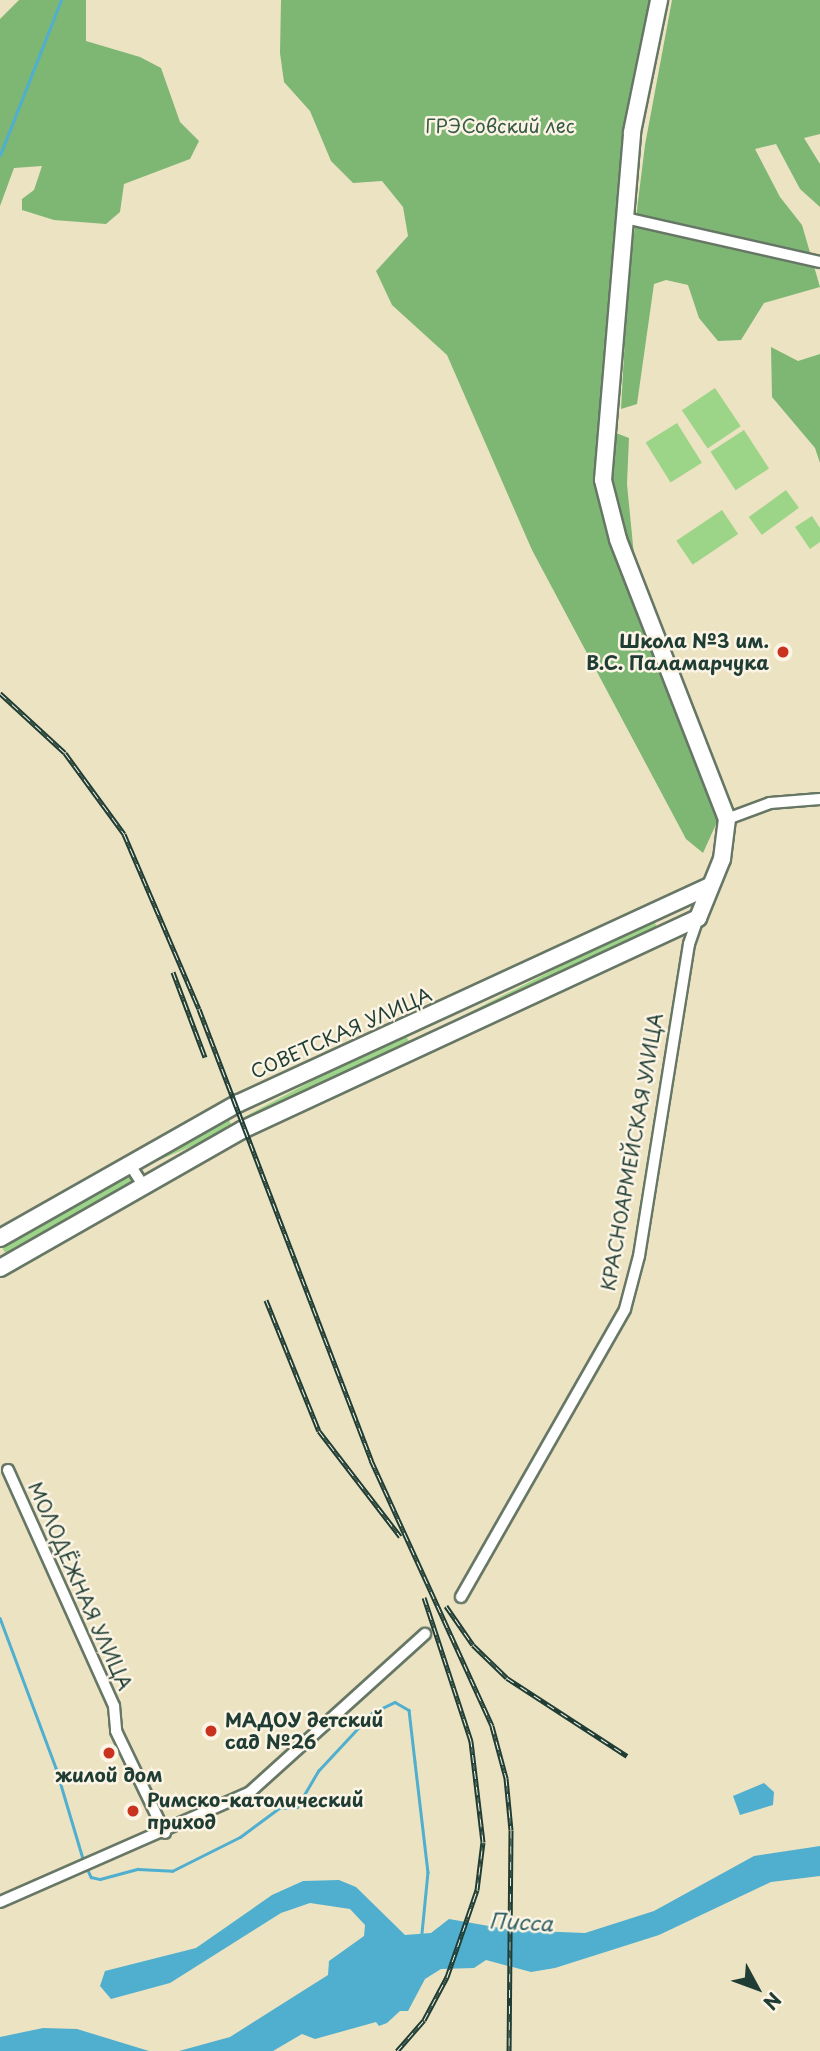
<!DOCTYPE html>
<meta charset="utf-8">
<style>
body{margin:0}
#map{position:relative;width:820px;height:2051px;overflow:hidden;background:#ece3c3;font-family:"Playpen Sans",sans-serif}
div>[style]{position:absolute}
.green>*{inset:0;background:#9dd588;transform-origin:0 0}
.forest>*{inset:0;background:#7eb674}
.water>*{inset:0;background:#50afce}
.stream>*{height:2.5px;margin:-1.25px;padding:0 1.25px;transform-origin:1.25px;border-radius:1.25px;background:#50afce}
.roads{filter:drop-shadow(2px 0 #677766) drop-shadow(-2px 0 #677766) drop-shadow(0 2px #677766) drop-shadow(0 -2px #677766)}
.minor>*{height:10px;margin:-5px;padding:0 5px;transform-origin:5px;border-radius:5px;background:#fff}
.secondary>*{height:16px;margin:-8px;padding:0 8px;transform-origin:8px;border-radius:8px;background:#fff}
.rail>*{height:5px;margin-top:-2.5px;transform-origin:0;background:repeating-linear-gradient(90deg,#fcf5e5 0 8px,#1f3d34 0 16px);box-sizing:border-box;border-block:2px solid #1f3d34}
.dots>*{width:19px;height:19px;translate:-50% -50%;box-sizing:border-box;border:4px solid #fcf5e5;border-radius:50%}
span{translate:-50% -50%;white-space:nowrap;text-align:center;line-height:1.15;-webkit-text-stroke:5px #fcf5e5;paint-order:stroke}
.park-label{font-size:19px;color:#385b45}
.poi-label{font-size:19px;color:#1f3d34;font-weight:700}
.right{translate:-100% -50%;text-align:right}
.left{translate:0 -50%;text-align:left}
.street-label{font-size:19px;color:#1f3d34}
.water-label{font-size:21px;color:#2e5f62;font-style:italic}
.north{position:absolute;left:722px;top:1953px;width:70px;height:70px;-webkit-text-stroke:5px #fcf5e5;paint-order:stroke;rotate:131deg;font-size:19px;font-weight:700;line-height:28px;text-align:center;color:#1f3d34}
.north::after{content:'';display:block;margin:auto;width:24px;height:32px;background:#1f3d34;clip-path:polygon(50% 0,100% 100%,50% 72%,0 100%)}
</style>
<div id="map">
<div class="green">
<i style="left:715px;top:388px;width:46px;height:40px;rotate:56deg"></i>
<i style="left:677px;top:423px;width:47px;height:37px;rotate:58deg"></i>
<i style="left:744px;top:430px;width:46px;height:40px;rotate:57deg"></i>
<i style="left:786px;top:490px;width:22px;height:46px;rotate:54deg"></i>
<i style="left:722px;top:510px;width:29px;height:55px;rotate:56deg"></i>
<i style="clip-path:polygon(812px 516px,820px 528px,820px 542px,810px 549px,795px 527px)"></i>
<i style="left:653px;top:919px;width:13px;height:265px;rotate:63deg"></i>
<i style="left:404px;top:1032px;width:15px;height:183px;rotate:62deg"></i>
<i style="left:227px;top:1115px;width:15px;height:105px;rotate:67deg"></i>
<i style="left:128px;top:1170px;width:15px;height:148px;rotate:58deg"></i>
</div>
<div class="forest">
<i style="clip-path:polygon(19px 0,86px 0,86px 41px,140px 57px,161px 68px,180px 122px,199px 141px,190px 159px,124px 184px,120px 212px,106px 224px,54px 220px,22px 210px,22px 199px,34px 190px,42px 166px,14px 168px,0 206px,0 19px)"></i>
<i style="clip-path:polygon(281px 0,652px 0,620px 176px,603px 428px,629px 438px,627px 484px,636px 576px,722px 795px,717px 822px,703px 853px,686px 839px,532px 550px,447px 355px,392px 305px,376px 271px,408px 236px,403px 207px,382px 181px,353px 183px,331px 161px,310px 111px,284px 82px,280px 53px)"></i>
<i style="clip-path:polygon(672px 0,820px 0,820px 134px,804px 138px,820px 164px,820px 207px,800px 189px,776px 144px,755px 149px,780px 197px,802px 225px,820px 287px,764px 303px,741px 340px,718px 341px,699px 318px,688px 285px,666px 280px,654px 284px,637px 404px,621px 409px,628px 282px,645px 145px)"></i>
<i style="clip-path:polygon(771px 347px,798px 361px,820px 354px,820px 463px,815px 448px,772px 397px)"></i>
</div>
<div class="water">
<i style="clip-path:polygon(764px 1783px,774px 1792px,773px 1805px,740px 1815px,733px 1796px)"></i>
<i style="clip-path:polygon(820px 1846px,820px 1876px,771px 1882px,659px 1935px,555px 1968px,531px 1972px,486px 1960px,474px 1968px,441px 1969px,425px 1979px,408px 2011px,400px 2011px,387px 2023px,379px 2026px,376px 2022px,315px 2039px,302px 2034px,273px 2051px,179px 2051px,230px 2037px,328px 1975px,329px 1961px,364px 1936px,365px 1925px,350px 1909px,310px 1903px,281px 1913px,170px 1983px,111px 1999px,100px 1986px,105px 1971px,196px 1948px,272px 1895px,303px 1881px,339px 1880px,356px 1887px,405px 1935px,431px 1933px,449px 1919px,506px 1929px,524px 1926px,535px 1931px,585px 1933px,654px 1911px,754px 1856px)"></i>
<i style="clip-path:polygon(43px 2028px,77px 2029px,149px 2051px,0 2051px,0 2037px)"></i>
</div>
<div class="stream">
<i style="left:0;top:155px;width:167px;rotate:-68.5deg"></i>
<i style="left:0;top:1618px;width:160px;rotate:69.5deg"></i>
<i style="left:56px;top:1768px;width:98px;rotate:73.4deg"></i>
<i style="left:87px;top:1868px;width:10px;rotate:66deg"></i>
<i style="left:91px;top:1877px;width:9px;rotate:13deg"></i>
<i style="left:100px;top:1879px;width:39px;rotate:-15deg"></i>
<i style="left:138px;top:1869px;width:34px;rotate:3deg"></i>
<i style="left:172px;top:1871px;width:76px;rotate:-26.6deg"></i>
<i style="left:240px;top:1837px;width:49px;rotate:-36.6deg"></i>
<i style="left:279px;top:1808px;width:18px;rotate:-3deg"></i>
<i style="left:297px;top:1807px;width:42px;rotate:-59.7deg"></i>
<i style="left:318px;top:1771px;width:79px;rotate:-47deg"></i>
<i style="left:372px;top:1713px;width:25px;rotate:-26deg"></i>
<i style="left:395px;top:1702px;width:16px;rotate:30deg"></i>
<i style="left:409px;top:1710px;width:52px;rotate:83.4deg"></i>
<i style="left:415px;top:1762px;width:111px;rotate:83.3deg"></i>
<i style="left:428px;top:1872px;width:61px;rotate:95.6deg"></i>
</div>
<div class="roads">
<div class="minor">
<i style="left:625px;top:218px;width:200px;rotate:12.7deg"></i>
<i style="left:727px;top:819px;width:46px;rotate:-20.4deg"></i>
<i style="left:770px;top:803px;width:50px;rotate:-4.6deg"></i>
<i style="left:130px;top:1165px;width:24px;rotate:57deg"></i>
<i style="left:8px;top:1470px;width:259px;rotate:65.8deg"></i>
<i style="left:114px;top:1706px;width:25px;rotate:85deg"></i>
<i style="left:116px;top:1731px;width:113px;rotate:64.3deg"></i>
<i style="left:461px;top:1597px;width:331px;rotate:-60.3deg"></i>
<i style="left:625px;top:1309px;width:55px;rotate:-75.2deg"></i>
<i style="left:639px;top:1256px;width:316px;rotate:-80.9deg"></i>
<i style="left:689px;top:944px;width:28px;rotate:-71deg"></i>
<i style="left:0;top:1902px;width:273px;rotate:-23.7deg"></i>
<i style="left:250px;top:1792px;width:236px;rotate:-42.1deg"></i>
</div>
<div class="secondary">
<i style="left:0;top:1238px;width:274px;rotate:-29.5deg"></i>
<i style="left:239px;top:1103px;width:519px;rotate:-24.74deg"></i>
<i style="left:0;top:1268px;width:279px;rotate:-29.7deg"></i>
<i style="left:242px;top:1130px;width:503px;rotate:-24.93deg"></i>
<i style="left:698px;top:918px;width:64px;rotate:-67.9deg"></i>
<i style="left:722px;top:859px;width:40px;rotate:-82.9deg"></i>
<i style="left:727px;top:819px;width:300px;rotate:-111.3deg"></i>
<i style="left:618px;top:539px;width:61px;rotate:-104.3deg"></i>
<i style="left:603px;top:480px;width:349px;rotate:-85.2deg"></i>
<i style="left:632px;top:132px;width:135px;rotate:-78.4deg"></i>
</div>
</div>
<div class="rail">
<i style="left:0;top:693px;width:88px;rotate:42.7deg"></i>
<i style="left:65px;top:753px;width:100px;rotate:53.9deg"></i>
<i style="left:124px;top:834px;width:190px;rotate:66.8deg"></i>
<i style="left:199px;top:1009px;width:483px;rotate:69.1deg"></i>
<i style="left:371px;top:1460px;width:292px;rotate:65.5deg"></i>
<i style="left:492px;top:1726px;width:54px;rotate:74.9deg"></i>
<i style="left:506px;top:1778px;width:52px;rotate:84.5deg"></i>
<i style="left:511px;top:1830px;width:221px;rotate:90.5deg"></i>
<i style="left:173px;top:972px;width:91px;rotate:69.4deg"></i>
<i style="left:266px;top:1300px;width:141px;rotate:68deg"></i>
<i style="left:319px;top:1431px;width:133px;rotate:52.4deg"></i>
<i style="left:446px;top:1606px;width:47px;rotate:55.3deg"></i>
<i style="left:473px;top:1645px;width:47px;rotate:44.1deg"></i>
<i style="left:507px;top:1678px;width:143px;rotate:33deg"></i>
<i style="left:397px;top:2051px;width:41px;rotate:-48.9deg"></i>
<i style="left:424px;top:2020px;width:49px;rotate:-61.9deg"></i>
<i style="left:447px;top:1977px;width:92px;rotate:-71deg"></i>
<i style="left:477px;top:1890px;width:48px;rotate:-82.9deg"></i>
<i style="left:483px;top:1842px;width:102px;rotate:-96.8deg"></i>
<i style="left:471px;top:1741px;width:151px;rotate:-108.1deg"></i>
</div>
<div class="dots">
<i style="left:783px;top:652px;background:#c8321e"></i>
<i style="left:211px;top:1731px;background:#c8321e"></i>
<i style="left:109px;top:1753px;background:#c8321e"></i>
<i style="left:133px;top:1811px;background:#c8321e"></i>
</div>
<div class="park-label">
<span style="left:500px;top:126px">ГРЭСовский лес</span>
</div>
<div class="poi-label">
<span class="right" style="left:769px;top:652px">Школа №3 им.<br>В.С. Паламарчука</span>
<span class="left" style="left:225px;top:1731px">МАДОУ детский<br>сад №26</span>
<span style="left:109px;top:1775px">жилой дом</span>
<span class="left" style="left:147px;top:1811px">Римско-католический<br>приход</span>
</div>
<div class="street-label">
<span style="left:341px;top:1033px;rotate:-24deg">СОВЕТСКАЯ УЛИЦА</span>
<span style="left:632px;top:1152px;rotate:-80deg">КРАСНОАРМЕЙСКАЯ УЛИЦА</span>
<span style="left:80px;top:1586px;rotate:66deg">МОЛОДЁЖНАЯ УЛИЦА</span>
</div>
<div class="water-label">
<span style="left:521px;top:1921px;rotate:3deg">Писса</span>
</div>
<div class="north">N</div>
</div>
